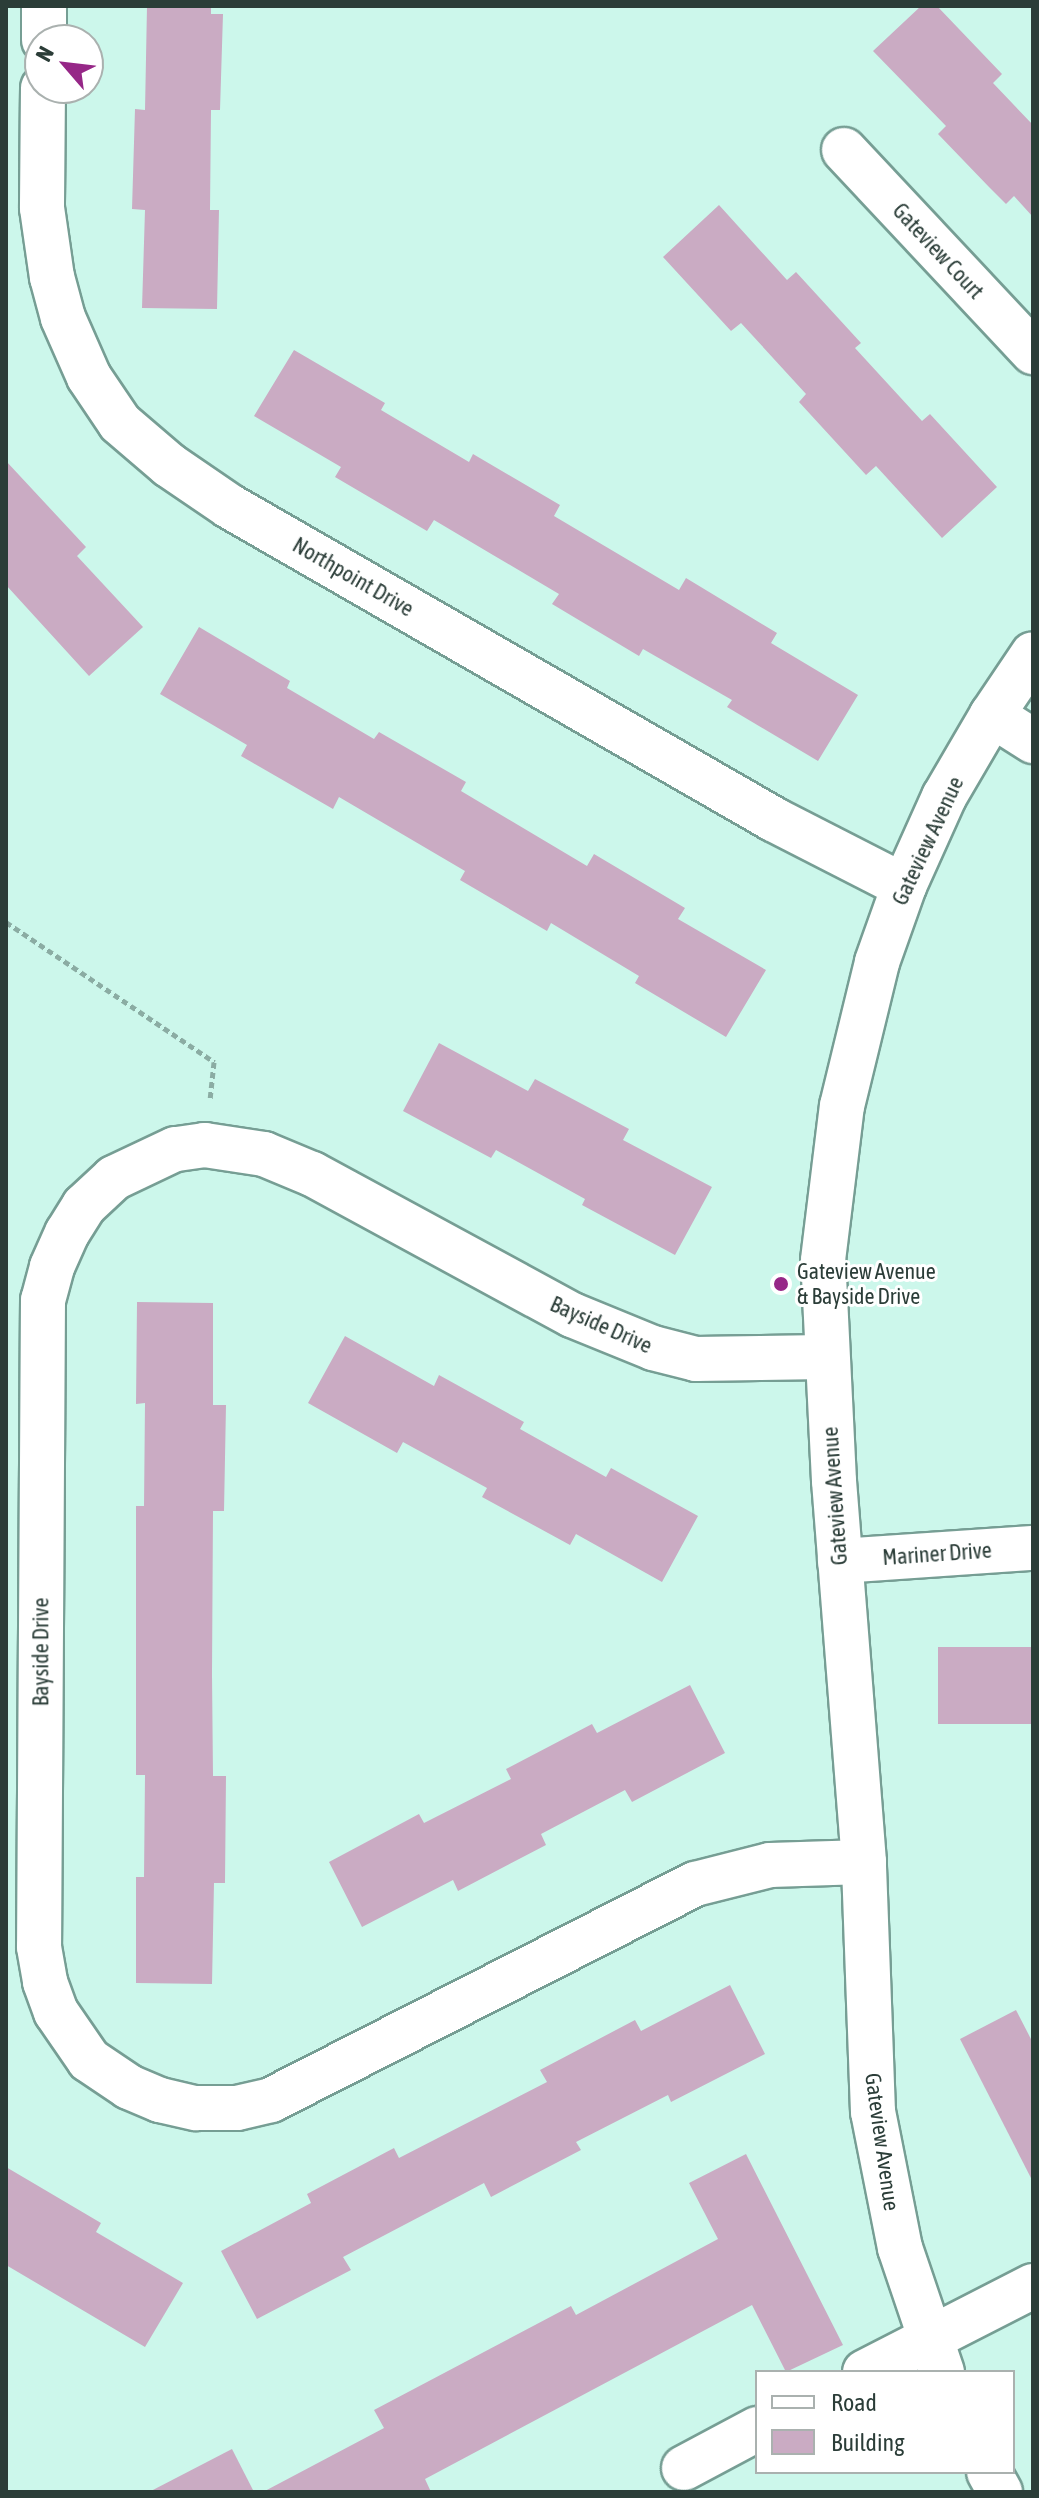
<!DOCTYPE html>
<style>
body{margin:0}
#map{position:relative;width:1039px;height:2498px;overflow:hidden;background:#ccf7eb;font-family:"Asap Condensed",sans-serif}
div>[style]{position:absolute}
.building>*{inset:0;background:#caabc3;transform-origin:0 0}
.path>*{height:5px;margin-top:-2.5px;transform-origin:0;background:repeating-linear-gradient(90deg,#8baca3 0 6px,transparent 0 10px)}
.roads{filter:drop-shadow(2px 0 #769e94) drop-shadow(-2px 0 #769e94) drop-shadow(0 2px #769e94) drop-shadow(0 -2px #769e94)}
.minor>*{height:44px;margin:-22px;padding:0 22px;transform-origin:22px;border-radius:22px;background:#fff}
.dots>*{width:22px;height:22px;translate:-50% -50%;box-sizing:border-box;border:4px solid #fff;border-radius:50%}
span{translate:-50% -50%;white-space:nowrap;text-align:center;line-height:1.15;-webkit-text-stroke:6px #fff;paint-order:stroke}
.street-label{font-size:22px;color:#2b3d38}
.poi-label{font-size:22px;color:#2b3d38}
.left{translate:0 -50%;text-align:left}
.frame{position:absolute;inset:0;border:8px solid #2b3d38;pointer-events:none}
.legend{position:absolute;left:755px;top:2370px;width:260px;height:104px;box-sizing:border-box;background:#fff;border:2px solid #aab1af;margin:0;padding:10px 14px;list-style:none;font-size:24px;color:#2b3d38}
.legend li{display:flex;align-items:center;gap:16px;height:40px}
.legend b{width:40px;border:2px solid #aab1af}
.north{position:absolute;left:24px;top:24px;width:80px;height:80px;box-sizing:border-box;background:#fff;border:2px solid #aab1af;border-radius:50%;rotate:298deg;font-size:22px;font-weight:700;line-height:32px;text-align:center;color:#2b3d38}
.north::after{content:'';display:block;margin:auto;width:28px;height:36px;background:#962787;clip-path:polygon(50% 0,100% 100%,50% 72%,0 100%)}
</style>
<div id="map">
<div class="building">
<i style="clip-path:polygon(147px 6px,211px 6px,211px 14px,223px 14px,220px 110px,211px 110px,210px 210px,219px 210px,217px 309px,142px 308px,145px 210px,132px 209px,135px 109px,145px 110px)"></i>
<i style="clip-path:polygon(921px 6px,937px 6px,1002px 74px,993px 83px,1033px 125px,1033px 217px,1014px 196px,1006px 204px,989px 187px,938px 134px,946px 126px,873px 51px)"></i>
<i style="clip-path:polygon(719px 205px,787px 280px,796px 272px,861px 343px,855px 348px,922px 421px,930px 414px,997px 487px,942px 538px,876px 466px,866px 475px,799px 402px,806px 394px,741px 323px,731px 331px,663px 257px)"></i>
<i style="clip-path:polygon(294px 350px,385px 403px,381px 410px,469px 462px,473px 454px,560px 505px,554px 516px,679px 590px,686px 578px,777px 633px,771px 643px,858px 695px,818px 761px,727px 707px,732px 700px,643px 649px,639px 656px,552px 604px,559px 594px,493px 555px,434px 520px,427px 531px,335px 477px,341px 467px,254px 416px)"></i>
<i style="clip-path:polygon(6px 461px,86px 547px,77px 556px,143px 627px,89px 676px,6px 585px)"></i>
<i style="clip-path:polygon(199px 627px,290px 681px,287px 688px,374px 739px,379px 732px,466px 782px,461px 791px,587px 866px,594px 854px,685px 908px,678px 919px,766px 970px,726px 1037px,635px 983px,639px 976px,551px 923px,547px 931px,460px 880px,465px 871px,339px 797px,333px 809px,241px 756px,247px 745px,160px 694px)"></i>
<i style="clip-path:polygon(439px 1043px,528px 1091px,535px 1079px,629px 1129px,623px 1140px,712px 1187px,675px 1255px,582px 1205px,585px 1199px,496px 1150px,491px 1158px,403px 1111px)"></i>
<i style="clip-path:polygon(137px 1302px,213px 1303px,213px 1405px,226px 1405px,224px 1511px,213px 1511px,212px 1674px,213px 1776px,226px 1776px,225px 1883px,214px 1883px,212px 1984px,136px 1983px,136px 1877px,144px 1877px,145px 1775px,136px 1775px,136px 1506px,144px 1506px,145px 1403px,136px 1404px)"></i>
<i style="clip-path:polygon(345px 1336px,434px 1386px,439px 1375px,524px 1422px,520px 1429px,606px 1477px,611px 1468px,698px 1516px,662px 1582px,576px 1534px,570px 1545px,482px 1497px,487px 1488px,403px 1442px,397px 1453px,308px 1403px)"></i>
<i style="left:1033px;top:1647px;width:77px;height:95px;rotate:90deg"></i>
<i style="clip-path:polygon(690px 1685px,725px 1753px,632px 1802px,625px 1790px,541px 1834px,546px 1845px,458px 1891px,453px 1880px,362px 1927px,329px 1862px,419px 1814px,424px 1823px,511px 1779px,506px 1769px,592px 1724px,597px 1733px)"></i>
<i style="clip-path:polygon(730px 1985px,765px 2054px,671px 2102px,668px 2095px,576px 2142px,581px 2150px,491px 2197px,484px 2183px,343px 2257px,351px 2270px,257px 2319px,221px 2251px,311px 2203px,307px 2194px,394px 2148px,399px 2158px,547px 2082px,540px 2070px,635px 2020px,641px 2031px)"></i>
<i style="clip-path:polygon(1016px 2010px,1033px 2043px,1033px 2182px,960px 2039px)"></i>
<i style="clip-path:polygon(746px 2154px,843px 2345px,786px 2372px,752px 2305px,425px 2479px,431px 2492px,263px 2492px,384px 2428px,374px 2410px,571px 2306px,576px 2315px,718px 2239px,689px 2183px)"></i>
<i style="clip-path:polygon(6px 2167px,101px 2223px,96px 2232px,183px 2283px,145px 2347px,6px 2265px)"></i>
<i style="clip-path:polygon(232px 2449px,254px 2492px,149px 2492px)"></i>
</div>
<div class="path">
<i style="left:6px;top:922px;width:251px;rotate:33.9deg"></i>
<i style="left:214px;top:1062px;width:37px;rotate:96deg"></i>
</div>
<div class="roads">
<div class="minor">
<i style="left:44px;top:40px;width:34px;rotate:-90deg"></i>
<i style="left:43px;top:88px;width:120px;rotate:90.5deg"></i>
<i style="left:42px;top:208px;width:70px;rotate:81.8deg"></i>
<i style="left:52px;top:277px;width:42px;rotate:75deg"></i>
<i style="left:63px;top:318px;width:64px;rotate:66.2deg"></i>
<i style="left:89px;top:377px;width:55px;rotate:56deg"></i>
<i style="left:120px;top:423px;width:65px;rotate:40.6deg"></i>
<i style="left:169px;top:465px;width:73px;rotate:34.3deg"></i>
<i style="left:229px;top:506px;width:628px;rotate:29.91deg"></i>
<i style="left:773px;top:819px;width:147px;rotate:27.1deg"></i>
<i style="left:844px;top:150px;width:277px;rotate:46.9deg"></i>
<i style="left:992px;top:715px;width:49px;rotate:32.4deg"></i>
<i style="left:825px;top:1357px;width:129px;rotate:179.1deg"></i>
<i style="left:696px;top:1359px;width:44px;rotate:-165.7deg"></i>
<i style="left:653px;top:1348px;width:87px;rotate:-157.8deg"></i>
<i style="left:572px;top:1315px;width:296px;rotate:-151.5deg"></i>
<i style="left:312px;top:1174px;width:52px;rotate:-157.4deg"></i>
<i style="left:264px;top:1154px;width:60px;rotate:-171.3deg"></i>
<i style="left:205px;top:1145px;width:30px;rotate:172deg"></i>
<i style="left:175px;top:1149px;width:68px;rotate:154.6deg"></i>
<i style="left:114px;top:1178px;width:41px;rotate:137deg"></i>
<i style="left:84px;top:1206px;width:32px;rotate:122deg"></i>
<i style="left:67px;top:1233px;width:37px;rotate:114deg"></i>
<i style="left:52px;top:1267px;width:34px;rotate:105deg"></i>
<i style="left:43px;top:1300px;width:647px;rotate:90.35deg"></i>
<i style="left:39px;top:1947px;width:36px;rotate:80deg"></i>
<i style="left:45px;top:1982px;width:32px;rotate:70deg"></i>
<i style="left:56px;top:2012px;width:58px;rotate:55.5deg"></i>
<i style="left:89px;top:2060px;width:48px;rotate:34deg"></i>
<i style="left:129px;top:2087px;width:34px;rotate:23deg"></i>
<i style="left:160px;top:2100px;width:37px;rotate:13deg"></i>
<i style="left:196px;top:2108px;width:41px"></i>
<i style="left:237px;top:2108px;width:35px;rotate:-13deg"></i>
<i style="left:271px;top:2100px;width:476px;rotate:-27deg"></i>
<i style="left:695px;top:1884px;width:77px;rotate:-14.2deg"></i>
<i style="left:770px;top:1865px;width:94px;rotate:-1.8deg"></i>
<i style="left:840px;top:1561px;width:193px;rotate:-3.9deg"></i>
<i style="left:865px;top:2372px;width:189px;rotate:-27.1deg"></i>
<i style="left:942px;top:2372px;width:131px;rotate:-108.7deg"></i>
<i style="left:900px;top:2248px;width:139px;rotate:-101.2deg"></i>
<i style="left:873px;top:2112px;width:250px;rotate:-92.1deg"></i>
<i style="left:864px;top:1862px;width:382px;rotate:-94.5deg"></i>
<i style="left:834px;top:1481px;width:221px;rotate:-92.8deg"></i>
<i style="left:823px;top:1260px;width:155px;rotate:-83deg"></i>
<i style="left:842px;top:1106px;width:148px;rotate:-76.3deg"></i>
<i style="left:877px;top:962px;width:81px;rotate:-70.4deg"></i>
<i style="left:904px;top:886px;width:98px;rotate:-65.8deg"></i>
<i style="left:944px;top:797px;width:95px;rotate:-59.7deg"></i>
<i style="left:992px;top:715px;width:73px;rotate:-56.1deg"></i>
<i style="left:684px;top:2468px;width:83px;rotate:-28.1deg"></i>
<i style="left:989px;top:2472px;width:23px;rotate:61deg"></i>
</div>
</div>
<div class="dots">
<i style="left:781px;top:1284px;background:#962787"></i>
</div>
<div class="street-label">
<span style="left:938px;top:251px;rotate:47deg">Gateview Court</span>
<span style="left:353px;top:577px;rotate:30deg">Northpoint Drive</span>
<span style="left:928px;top:841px;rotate:-65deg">Gateview Avenue</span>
<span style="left:601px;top:1325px;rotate:24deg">Bayside Drive</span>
<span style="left:835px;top:1496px;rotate:-94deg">Gateview Avenue</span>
<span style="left:937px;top:1554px;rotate:-4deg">Mariner Drive</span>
<span style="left:41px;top:1652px;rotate:-90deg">Bayside Drive</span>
<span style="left:882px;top:2142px;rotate:82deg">Gateview Avenue</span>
</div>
<div class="poi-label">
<span class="left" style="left:797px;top:1284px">Gateview Avenue<br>&amp; Bayside Drive</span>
</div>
<div class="frame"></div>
<ul class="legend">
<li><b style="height:10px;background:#fff"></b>Road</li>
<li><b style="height:22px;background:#caabc3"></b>Building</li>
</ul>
<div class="north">N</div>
</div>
